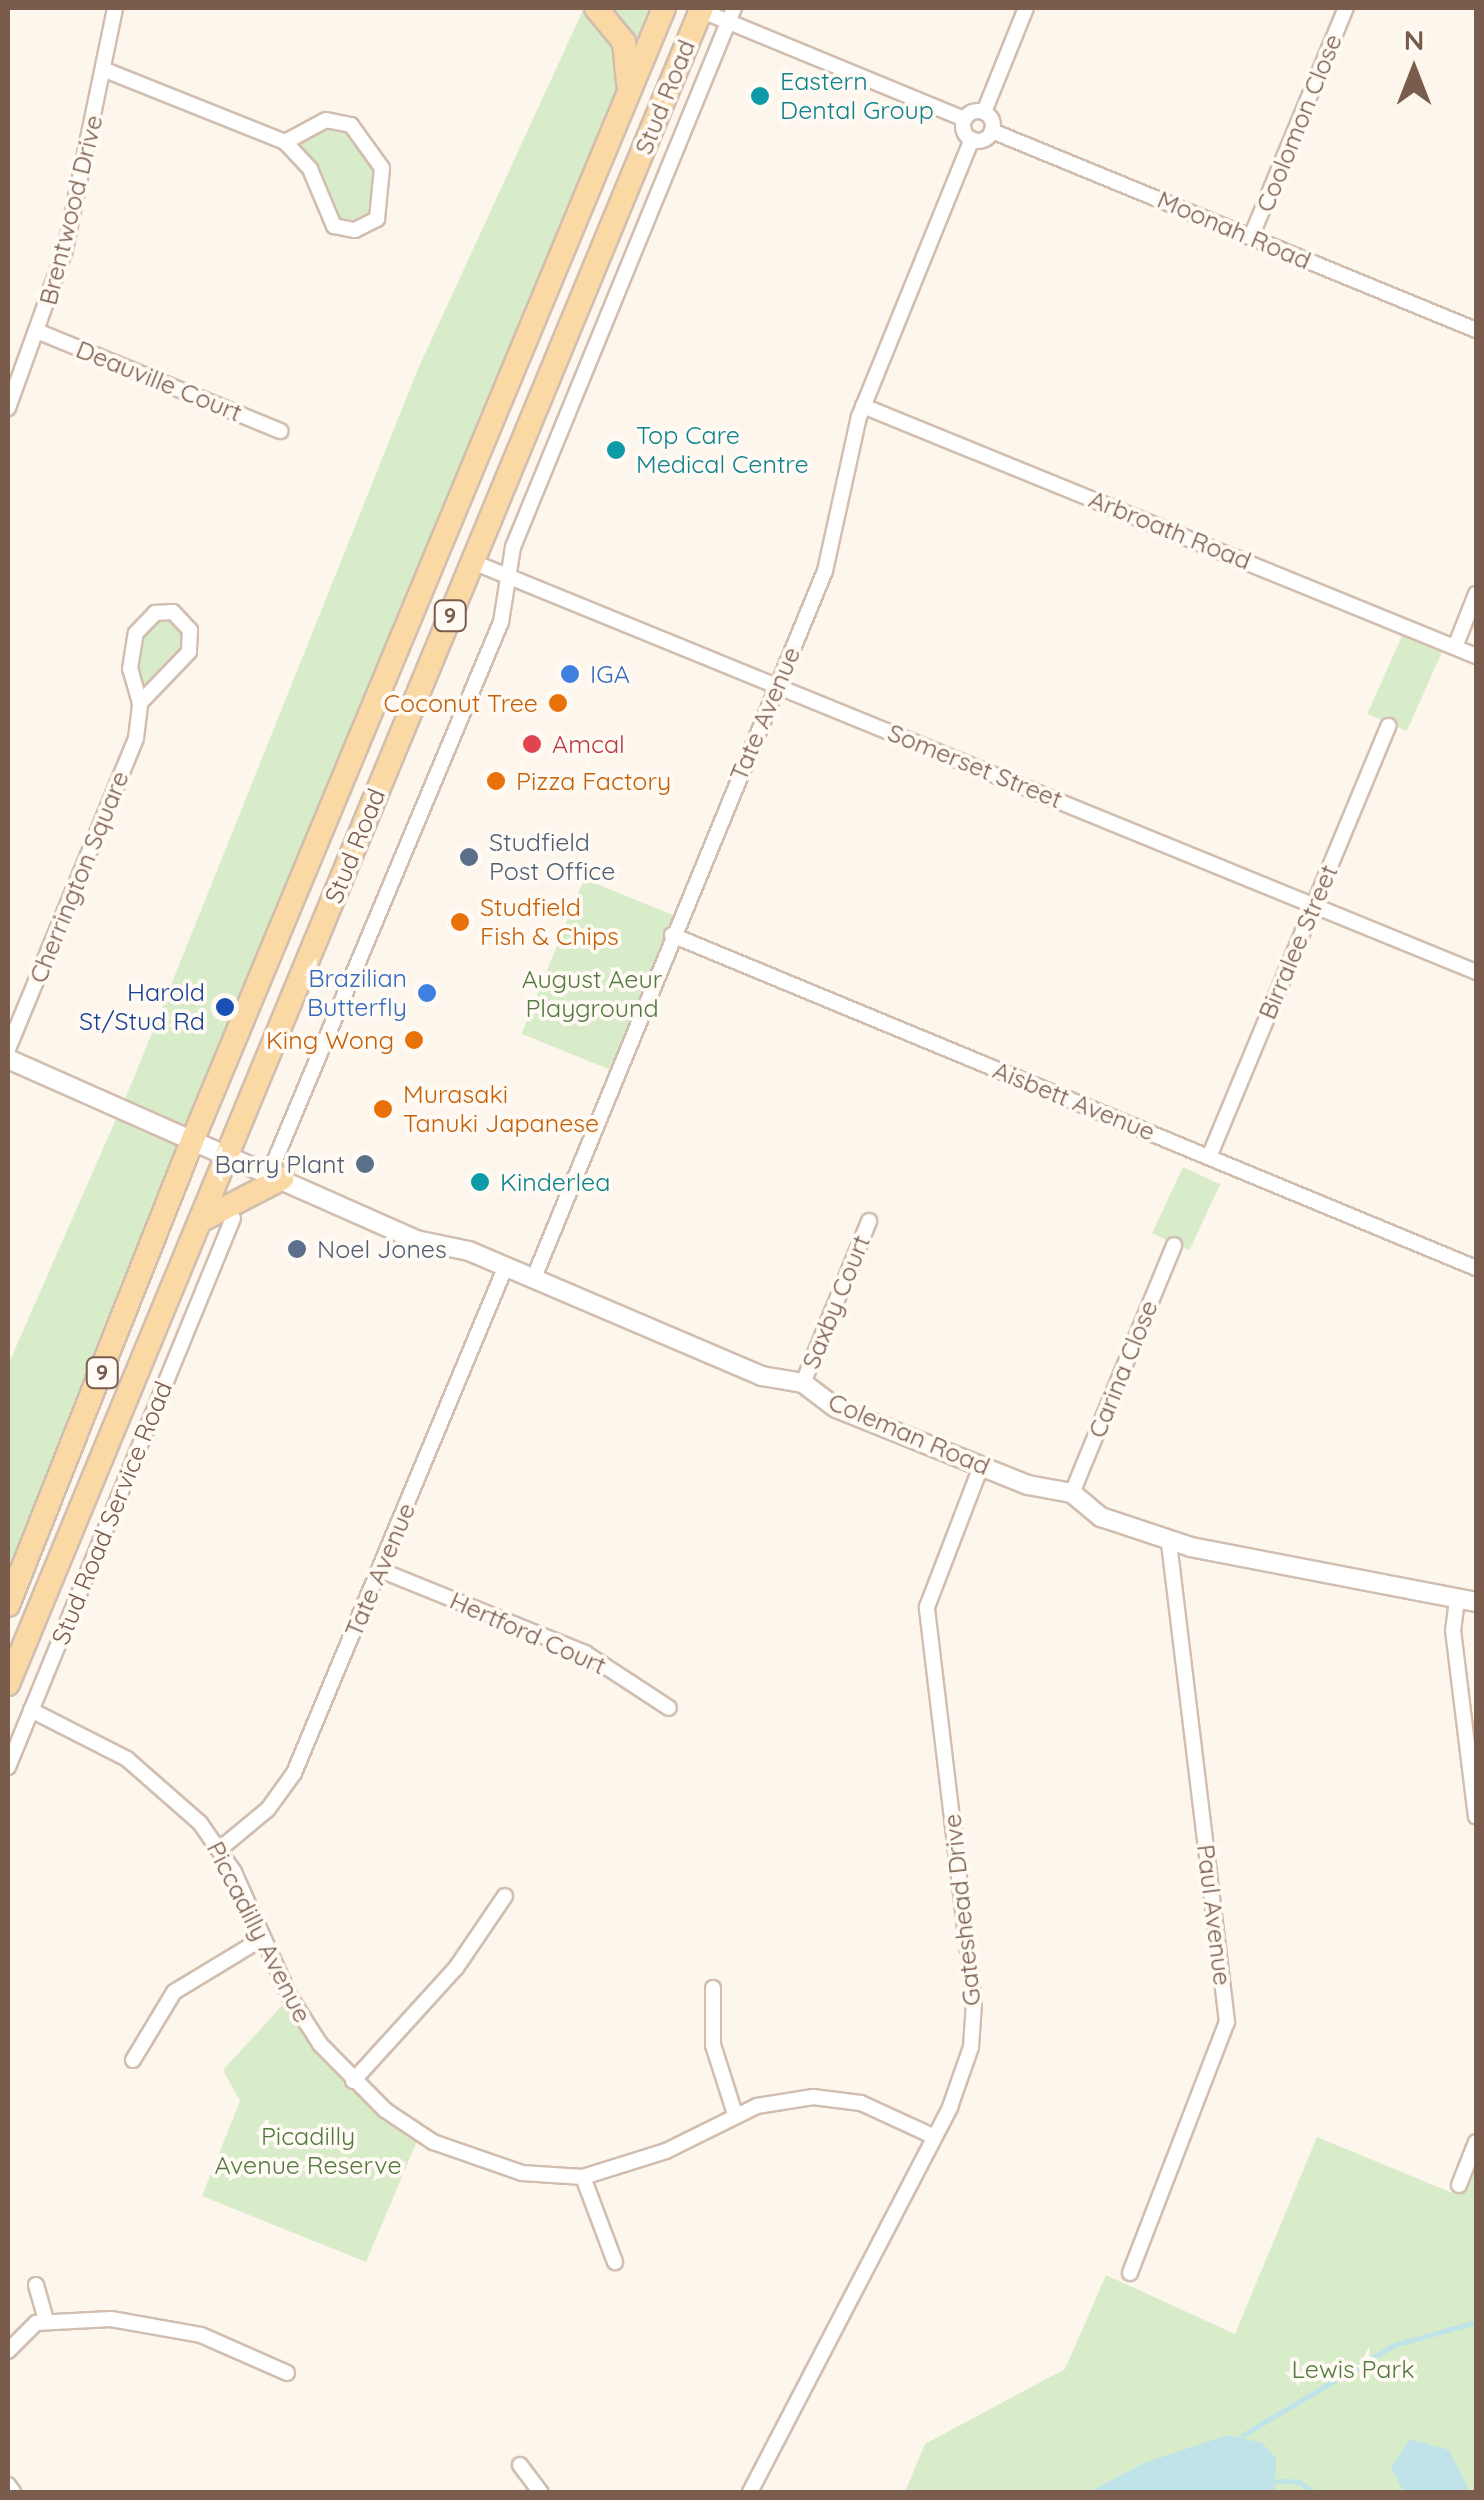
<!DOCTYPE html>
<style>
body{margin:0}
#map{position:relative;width:1484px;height:2500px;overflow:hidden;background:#fdf6ec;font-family:Quicksand,sans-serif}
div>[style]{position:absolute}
.green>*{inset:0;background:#d8ecc9;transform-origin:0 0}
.water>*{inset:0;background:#bfe3e8}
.stream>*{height:5px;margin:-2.5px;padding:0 2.5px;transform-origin:2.5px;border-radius:2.5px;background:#bfe3e8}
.roads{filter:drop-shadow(2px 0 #d1beb0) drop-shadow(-2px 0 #d1beb0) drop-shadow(0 2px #d1beb0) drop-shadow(0 -2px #d1beb0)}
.minor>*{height:14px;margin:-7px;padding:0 7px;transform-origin:7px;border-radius:7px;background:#fff}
.minor>.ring{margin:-7px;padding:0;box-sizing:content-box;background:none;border:14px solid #fff;border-radius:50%}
.tertiary>*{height:18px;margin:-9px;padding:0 9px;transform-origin:9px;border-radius:9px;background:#fff}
.primary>*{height:22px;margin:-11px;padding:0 11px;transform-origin:11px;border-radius:11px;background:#fbd9a5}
.dots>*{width:28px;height:28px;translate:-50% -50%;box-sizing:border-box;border:5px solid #fffaf3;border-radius:50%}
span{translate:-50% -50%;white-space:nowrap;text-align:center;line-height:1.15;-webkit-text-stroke:8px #fffaf3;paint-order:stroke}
.shield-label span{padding:2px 8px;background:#fffaf3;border:2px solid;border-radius:8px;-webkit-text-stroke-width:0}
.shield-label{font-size:22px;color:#7a5c4d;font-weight:700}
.culture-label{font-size:25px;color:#0d838f}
.left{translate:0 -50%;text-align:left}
.street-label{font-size:25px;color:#7a5c4d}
.shop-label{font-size:25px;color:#366cbe}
.right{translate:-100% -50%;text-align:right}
.food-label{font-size:25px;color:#c56008}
.health-label{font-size:25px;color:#be3a42}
.service-label{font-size:25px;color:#4e5e75}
.park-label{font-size:25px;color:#537a41}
.transit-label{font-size:25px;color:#164399}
.frame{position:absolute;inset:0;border:10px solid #7a5c4d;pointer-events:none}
.north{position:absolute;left:1364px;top:20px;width:100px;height:100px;-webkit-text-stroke:8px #fffaf3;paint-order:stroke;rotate:0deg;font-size:28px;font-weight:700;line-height:40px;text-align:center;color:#7a5c4d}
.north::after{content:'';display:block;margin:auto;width:35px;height:45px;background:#7a5c4d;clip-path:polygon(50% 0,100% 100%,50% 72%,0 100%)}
</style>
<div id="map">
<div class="green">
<i style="clip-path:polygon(584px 8px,664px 8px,8px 1598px,8px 1365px,131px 1085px,418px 369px)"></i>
<i style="clip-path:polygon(332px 119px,376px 154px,380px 212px,341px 229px,285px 142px)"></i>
<i style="clip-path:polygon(173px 612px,191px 644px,140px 703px,130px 669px,140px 625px)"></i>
<i style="left:1406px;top:627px;width:43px;height:95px;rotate:24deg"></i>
<i style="left:584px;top:879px;width:103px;height:167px;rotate:22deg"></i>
<i style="left:1183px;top:1167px;width:41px;height:73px;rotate:25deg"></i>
<i style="clip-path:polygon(290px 1997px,319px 2044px,420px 2134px,366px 2262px,202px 2196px,240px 2101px,223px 2070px)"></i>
<i style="clip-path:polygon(1317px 2137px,1455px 2194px,1476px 2142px,1476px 2492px,905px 2492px,925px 2444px,1065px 2369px,1106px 2275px,1235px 2334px)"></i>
</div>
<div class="water">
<i style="clip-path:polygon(1228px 2435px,1262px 2443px,1276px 2458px,1275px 2492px,1089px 2492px,1144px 2463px)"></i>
<i style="clip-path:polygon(1410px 2439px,1449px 2450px,1470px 2492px,1404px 2492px,1391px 2468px)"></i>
</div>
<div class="stream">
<i style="left:1243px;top:2435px;width:176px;rotate:-30.8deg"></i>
<i style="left:1394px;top:2345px;width:85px;rotate:-15.7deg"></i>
<i style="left:1276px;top:2481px;width:23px;rotate:2deg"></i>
<i style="left:1299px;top:2482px;width:18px;rotate:34deg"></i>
</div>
<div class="roads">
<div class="minor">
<i style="left:695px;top:8px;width:291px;rotate:22.4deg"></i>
<i style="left:105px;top:70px;width:194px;rotate:21.8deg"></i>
<i style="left:285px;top:142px;width:37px;rotate:47deg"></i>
<i style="left:310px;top:169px;width:62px;rotate:67.2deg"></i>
<i style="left:334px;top:226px;width:21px;rotate:11deg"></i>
<i style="left:355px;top:230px;width:25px;rotate:-27deg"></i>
<i style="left:377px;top:219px;width:51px;rotate:-84.4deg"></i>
<i style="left:382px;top:168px;width:53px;rotate:-125.8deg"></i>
<i style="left:351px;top:125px;width:25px;rotate:-169deg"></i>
<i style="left:326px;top:120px;width:47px;rotate:151.8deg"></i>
<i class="ring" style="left:963px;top:111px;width:16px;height:16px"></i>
<i style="left:984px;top:112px;width:112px;rotate:-68deg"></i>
<i style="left:992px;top:131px;width:523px;rotate:22.35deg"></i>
<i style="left:1251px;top:237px;width:248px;rotate:-67.5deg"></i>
<i style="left:39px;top:332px;width:261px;rotate:22.3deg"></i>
<i style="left:863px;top:406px;width:662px;rotate:22.19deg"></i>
<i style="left:8px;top:408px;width:168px;rotate:-70.2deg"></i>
<i style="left:65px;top:250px;width:247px;rotate:-78.3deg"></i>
<i style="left:473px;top:562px;width:1084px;rotate:22.23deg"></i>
<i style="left:1455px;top:647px;width:57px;rotate:-68.4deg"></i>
<i style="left:672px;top:935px;width:870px;rotate:22.5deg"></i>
<i style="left:8px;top:1049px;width:336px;rotate:-67.6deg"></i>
<i style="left:136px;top:738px;width:35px;rotate:-83deg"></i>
<i style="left:140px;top:703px;width:35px;rotate:-106deg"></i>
<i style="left:130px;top:669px;width:36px;rotate:-81deg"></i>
<i style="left:136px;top:633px;width:28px;rotate:-46deg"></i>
<i style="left:155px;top:613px;width:18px;rotate:-3deg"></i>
<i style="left:173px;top:612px;width:25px;rotate:47deg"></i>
<i style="left:190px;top:630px;width:22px;rotate:93deg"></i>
<i style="left:189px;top:652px;width:71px;rotate:133.9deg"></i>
<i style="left:1209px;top:1157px;width:467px;rotate:-67.4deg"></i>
<i style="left:270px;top:1172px;width:597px;rotate:-67.22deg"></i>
<i style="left:501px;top:622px;width:76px;rotate:-80.9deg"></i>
<i style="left:513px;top:547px;width:583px;rotate:-67.71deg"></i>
<i style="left:533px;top:1280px;width:767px;rotate:-67.62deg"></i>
<i style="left:825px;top:571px;width:158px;rotate:-77.6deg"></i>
<i style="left:859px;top:417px;width:300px;rotate:-67.9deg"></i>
<i style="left:803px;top:1383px;width:175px;rotate:-67.8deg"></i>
<i style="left:1072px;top:1493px;width:268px;rotate:-67.6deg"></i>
<i style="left:380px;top:1570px;width:221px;rotate:22deg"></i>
<i style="left:585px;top:1653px;width:100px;rotate:33.2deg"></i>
<i style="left:1457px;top:1599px;width:31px;rotate:97deg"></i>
<i style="left:1453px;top:1630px;width:188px;rotate:83deg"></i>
<i style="left:31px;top:1710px;width:108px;rotate:27deg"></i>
<i style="left:127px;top:1759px;width:97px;rotate:41.2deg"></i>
<i style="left:200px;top:1823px;width:60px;rotate:55.2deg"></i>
<i style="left:234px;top:1872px;width:137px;rotate:65.9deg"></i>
<i style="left:290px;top:1997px;width:56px;rotate:57.4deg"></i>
<i style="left:320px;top:2044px;width:93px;rotate:45.4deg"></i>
<i style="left:385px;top:2110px;width:58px;rotate:33.7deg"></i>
<i style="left:433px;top:2142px;width:94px;rotate:19.2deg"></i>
<i style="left:522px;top:2173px;width:61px;rotate:3.8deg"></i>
<i style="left:583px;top:2177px;width:87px;rotate:-17.4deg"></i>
<i style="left:666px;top:2151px;width:102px;rotate:-26.3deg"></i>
<i style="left:757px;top:2106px;width:57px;rotate:-9.1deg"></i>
<i style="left:813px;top:2097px;width:48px;rotate:7.1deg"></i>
<i style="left:861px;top:2103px;width:81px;rotate:24.7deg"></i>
<i style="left:8px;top:1767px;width:593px;rotate:-67.71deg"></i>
<i style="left:221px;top:1848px;width:61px;rotate:-39.7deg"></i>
<i style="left:268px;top:1809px;width:44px;rotate:-54.2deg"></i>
<i style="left:294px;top:1773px;width:547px;rotate:-67.32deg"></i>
<i style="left:713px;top:1988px;width:57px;rotate:90deg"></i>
<i style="left:713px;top:2045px;width:72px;rotate:72.3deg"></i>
<i style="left:133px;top:2060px;width:79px;rotate:-58.9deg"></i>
<i style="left:174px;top:1992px;width:104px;rotate:-31.2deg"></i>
<i style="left:353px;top:2081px;width:153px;rotate:-47.7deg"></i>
<i style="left:456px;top:1968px;width:87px;rotate:-55.8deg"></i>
<i style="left:583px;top:2177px;width:91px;rotate:69.4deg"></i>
<i style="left:1459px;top:2185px;width:46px;rotate:-68.4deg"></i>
<i style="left:1130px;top:2273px;width:269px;rotate:-68.9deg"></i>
<i style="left:1227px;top:2022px;width:484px;rotate:-96.9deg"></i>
<i style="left:36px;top:2285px;width:36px;rotate:74deg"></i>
<i style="left:8px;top:2351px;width:40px;rotate:-45deg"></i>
<i style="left:36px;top:2323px;width:75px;rotate:-3.1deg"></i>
<i style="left:111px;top:2319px;width:91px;rotate:10.1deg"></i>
<i style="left:201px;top:2335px;width:94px;rotate:23.8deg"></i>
<i style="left:520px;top:2465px;width:34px;rotate:53deg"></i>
<i style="left:8px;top:2485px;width:9px;rotate:54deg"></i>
<i style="left:750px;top:2492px;width:434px;rotate:-62.5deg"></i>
<i style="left:950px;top:2107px;width:64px;rotate:-70.7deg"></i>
<i style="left:971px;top:2047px;width:44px;rotate:-86.1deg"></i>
<i style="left:974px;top:2003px;width:399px;rotate:-96.8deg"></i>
<i style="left:927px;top:1607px;width:151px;rotate:-69deg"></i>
</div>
<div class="tertiary">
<i style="left:8px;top:1059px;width:446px;rotate:23.9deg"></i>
<i style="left:416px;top:1240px;width:54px;rotate:11.7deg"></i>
<i style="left:469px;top:1251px;width:319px;rotate:23.1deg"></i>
<i style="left:762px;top:1376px;width:42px;rotate:9.7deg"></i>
<i style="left:803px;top:1383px;width:41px;rotate:37.1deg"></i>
<i style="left:836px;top:1408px;width:207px;rotate:21.9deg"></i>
<i style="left:1028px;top:1485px;width:45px;rotate:10.3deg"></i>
<i style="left:1072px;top:1493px;width:38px;rotate:40deg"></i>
<i style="left:1101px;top:1517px;width:95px;rotate:18.4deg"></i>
<i style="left:1191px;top:1547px;width:290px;rotate:10.9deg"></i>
</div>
<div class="primary">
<i style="left:596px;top:8px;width:44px;rotate:50.5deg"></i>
<i style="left:624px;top:42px;width:41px;rotate:84.4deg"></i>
<i style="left:200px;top:1221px;width:93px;rotate:-27.4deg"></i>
<i style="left:8px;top:1605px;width:501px;rotate:-68.35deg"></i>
<i style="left:193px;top:1139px;width:1225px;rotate:-67.39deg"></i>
<i style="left:8px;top:1684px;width:1814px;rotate:-67.51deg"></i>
</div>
</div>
<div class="dots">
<i style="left:760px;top:96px;background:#0f9aa8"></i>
<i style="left:616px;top:450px;background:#0f9aa8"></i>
<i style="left:570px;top:674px;background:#3f7fe0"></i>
<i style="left:558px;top:703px;background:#e8710a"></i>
<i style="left:532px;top:744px;background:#e0444e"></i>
<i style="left:496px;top:781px;background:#e8710a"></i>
<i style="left:469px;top:857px;background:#5c6f8a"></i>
<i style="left:460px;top:922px;background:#e8710a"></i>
<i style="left:427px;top:993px;background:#3f7fe0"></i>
<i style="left:225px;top:1007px;background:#1a4fb4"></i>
<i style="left:414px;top:1040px;background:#e8710a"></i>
<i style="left:383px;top:1109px;background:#e8710a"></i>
<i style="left:365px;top:1164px;background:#5c6f8a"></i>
<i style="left:480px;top:1182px;background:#0f9aa8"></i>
<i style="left:297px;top:1249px;background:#5c6f8a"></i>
</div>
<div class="shield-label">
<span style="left:450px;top:616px">9</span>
<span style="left:102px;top:1373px">9</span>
</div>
<div class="culture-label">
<span class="left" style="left:780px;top:96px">Eastern<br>Dental Group</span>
<span class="left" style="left:636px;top:450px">Top Care<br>Medical Centre</span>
<span class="left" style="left:500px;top:1182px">Kinderlea</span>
</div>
<div class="street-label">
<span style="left:665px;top:97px;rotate:-68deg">Stud Road</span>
<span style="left:1299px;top:123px;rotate:-68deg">Coolomon Close</span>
<span style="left:71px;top:210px;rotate:-76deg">Brentwood Drive</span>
<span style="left:1234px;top:230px;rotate:23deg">Moonah Road</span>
<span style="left:159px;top:381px;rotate:22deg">Deauville Court</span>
<span style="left:1170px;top:530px;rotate:22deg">Arbroath Road</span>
<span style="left:765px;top:714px;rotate:-67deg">Tate Avenue</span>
<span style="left:975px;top:766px;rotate:22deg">Somerset Street</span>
<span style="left:355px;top:846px;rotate:-68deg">Stud Road</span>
<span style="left:79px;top:877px;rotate:-68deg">Cherrington Square</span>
<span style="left:1298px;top:942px;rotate:-67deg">Birralee Street</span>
<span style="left:1074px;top:1101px;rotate:22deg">Aisbett Avenue</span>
<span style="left:836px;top:1302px;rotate:-68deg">Saxby Court</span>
<span style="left:1123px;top:1369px;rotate:-68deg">Carina Close</span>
<span style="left:909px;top:1434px;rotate:23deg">Coleman Road</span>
<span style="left:112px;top:1513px;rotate:-68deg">Stud Road Service Road</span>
<span style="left:380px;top:1570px;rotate:-67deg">Tate Avenue</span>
<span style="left:528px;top:1633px;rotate:24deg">Hertford Court</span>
<span style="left:962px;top:1910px;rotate:-96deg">Gateshead Drive</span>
<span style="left:1214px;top:1915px;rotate:83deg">Paul Avenue</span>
<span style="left:259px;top:1932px;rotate:63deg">Piccadilly Avenue</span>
</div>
<div class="shop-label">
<span class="left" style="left:590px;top:674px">IGA</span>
<span class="right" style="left:407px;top:993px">Brazilian<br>Butterfly</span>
</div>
<div class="food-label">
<span class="right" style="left:538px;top:703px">Coconut Tree</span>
<span class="left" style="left:516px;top:781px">Pizza Factory</span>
<span class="left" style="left:480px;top:922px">Studfield<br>Fish &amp; Chips</span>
<span class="right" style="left:394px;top:1040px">King Wong</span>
<span class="left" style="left:403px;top:1109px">Murasaki<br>Tanuki Japanese</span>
</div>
<div class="health-label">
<span class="left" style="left:552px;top:744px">Amcal</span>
</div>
<div class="service-label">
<span class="left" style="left:489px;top:857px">Studfield<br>Post Office</span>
<span class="right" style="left:345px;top:1164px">Barry Plant</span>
<span class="left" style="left:317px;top:1249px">Noel Jones</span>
</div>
<div class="park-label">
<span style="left:592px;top:994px">August Aeur<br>Playground</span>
<span style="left:308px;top:2151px">Picadilly<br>Avenue Reserve</span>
<span style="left:1353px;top:2369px">Lewis Park</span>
</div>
<div class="transit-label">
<span class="right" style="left:205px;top:1007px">Harold<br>St/Stud Rd</span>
</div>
<div class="frame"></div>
<div class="north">N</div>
</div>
